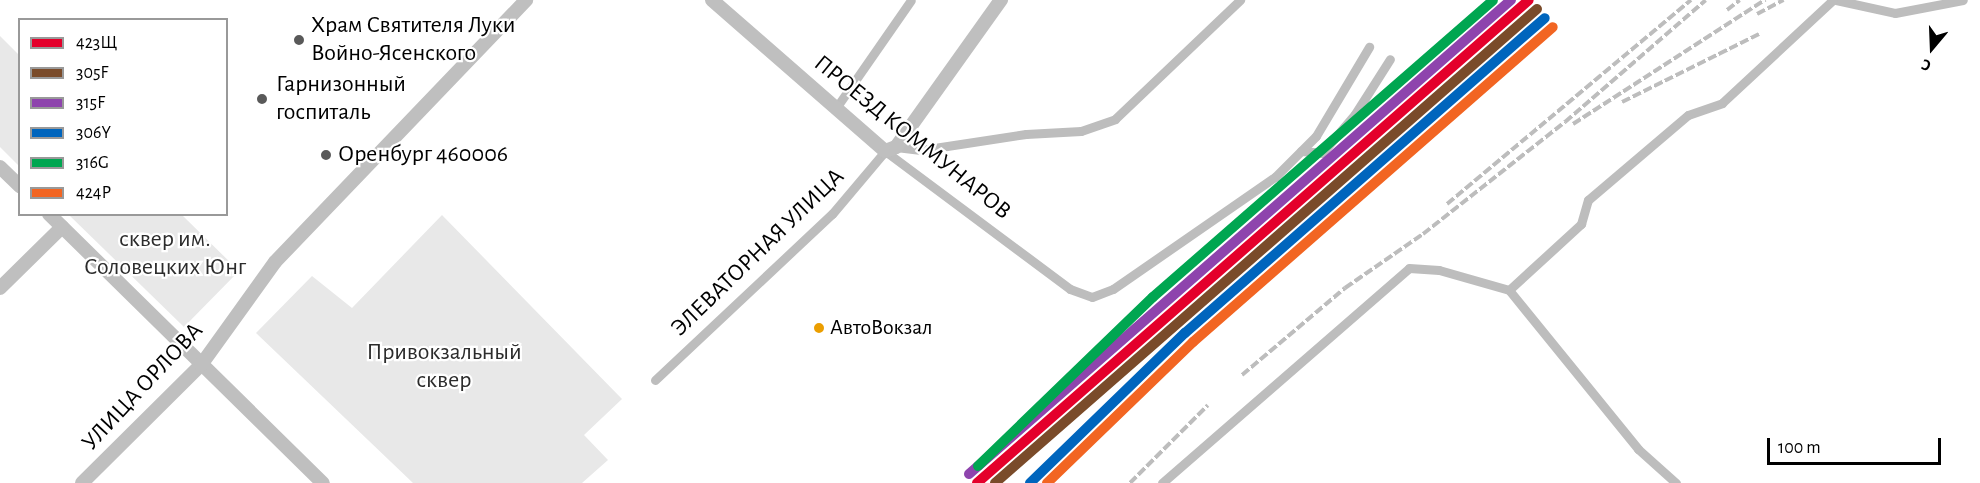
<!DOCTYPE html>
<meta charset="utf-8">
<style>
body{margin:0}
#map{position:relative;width:1980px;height:483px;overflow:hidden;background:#fff;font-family:"Alegreya Sans",sans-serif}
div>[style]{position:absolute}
.green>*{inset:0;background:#e8e8e8}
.street>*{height:9px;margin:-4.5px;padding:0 4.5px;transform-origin:4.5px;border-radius:4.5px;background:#bdbdbd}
.secondary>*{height:14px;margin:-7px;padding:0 7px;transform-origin:7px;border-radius:7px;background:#bfbfbf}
.rail>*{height:4px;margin-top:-2px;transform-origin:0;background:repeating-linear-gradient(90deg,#bdbdbd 0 9px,transparent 0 12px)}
.rail-1>*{height:10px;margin:-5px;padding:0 5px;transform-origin:5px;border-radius:5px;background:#e4002b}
.rail-2>*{height:10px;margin:-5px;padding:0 5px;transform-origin:5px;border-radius:5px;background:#7a4b2a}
.rail-3>*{height:10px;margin:-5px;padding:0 5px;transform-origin:5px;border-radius:5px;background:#8e44ad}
.rail-4>*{height:10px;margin:-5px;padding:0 5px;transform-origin:5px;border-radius:5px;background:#0065bd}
.rail-5>*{height:10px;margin:-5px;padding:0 5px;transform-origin:5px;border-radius:5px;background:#00a651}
.rail-6>*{height:10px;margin:-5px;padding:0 5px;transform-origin:5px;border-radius:5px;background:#f26522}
.dots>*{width:16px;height:16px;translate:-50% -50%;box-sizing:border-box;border:3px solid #fff;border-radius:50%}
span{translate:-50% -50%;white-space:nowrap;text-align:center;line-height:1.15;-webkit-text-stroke:4.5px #fff;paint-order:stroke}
.bus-label{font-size:22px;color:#000}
.left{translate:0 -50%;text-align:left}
.poi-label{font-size:24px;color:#000}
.street-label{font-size:24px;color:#000}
.park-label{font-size:24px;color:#2c2c2c}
.legend{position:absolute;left:18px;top:18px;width:210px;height:198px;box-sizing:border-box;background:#fff;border:2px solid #999;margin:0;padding:8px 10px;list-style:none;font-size:18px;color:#000}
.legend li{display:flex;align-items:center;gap:12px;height:30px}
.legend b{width:30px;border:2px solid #999}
.north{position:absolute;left:1902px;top:18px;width:60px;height:60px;-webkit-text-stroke:4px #fff;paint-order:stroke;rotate:199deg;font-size:16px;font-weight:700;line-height:24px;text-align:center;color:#000}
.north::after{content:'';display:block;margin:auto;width:21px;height:27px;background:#000;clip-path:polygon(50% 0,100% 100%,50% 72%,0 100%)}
.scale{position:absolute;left:1767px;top:438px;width:174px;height:27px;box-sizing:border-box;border:3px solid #000;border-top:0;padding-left:8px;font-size:18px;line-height:21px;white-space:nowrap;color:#000;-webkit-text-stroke:4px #fff;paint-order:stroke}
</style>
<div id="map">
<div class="green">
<i style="clip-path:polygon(0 36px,19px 55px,19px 166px,0 147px)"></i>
<i style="clip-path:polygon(69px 215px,182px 215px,239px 271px,184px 327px)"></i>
<i style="clip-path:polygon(442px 215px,622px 399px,584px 435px,608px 460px,582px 483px,413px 483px,256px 333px,312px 276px,352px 308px)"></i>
</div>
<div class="street">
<i style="left:1836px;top:0;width:60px;rotate:12.4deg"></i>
<i style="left:1895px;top:13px;width:69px;rotate:-10.8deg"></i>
<i style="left:836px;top:108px;width:131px;rotate:-55.2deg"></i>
<i style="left:896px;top:147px;width:25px;rotate:7deg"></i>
<i style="left:921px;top:150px;width:106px;rotate:-8.7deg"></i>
<i style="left:1026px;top:134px;width:55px;rotate:-3.1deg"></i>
<i style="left:1081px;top:131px;width:36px;rotate:-19deg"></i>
<i style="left:1115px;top:119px;width:173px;rotate:-43.6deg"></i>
<i style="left:1301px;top:151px;width:21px;rotate:5deg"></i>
<i style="left:1322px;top:153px;width:51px;rotate:-49.8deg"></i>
<i style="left:1355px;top:114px;width:65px;rotate:-57.5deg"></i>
<i style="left:1509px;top:290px;width:98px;rotate:-42.5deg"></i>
<i style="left:1581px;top:224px;width:25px;rotate:-74deg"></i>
<i style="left:1588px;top:200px;width:131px;rotate:-40.4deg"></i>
<i style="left:1688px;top:115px;width:36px;rotate:-19deg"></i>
<i style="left:1722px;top:103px;width:151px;rotate:-42.9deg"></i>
<i style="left:655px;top:380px;width:243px;rotate:-43.2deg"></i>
<i style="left:832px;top:214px;width:82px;rotate:-49.9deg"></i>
<i style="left:885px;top:151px;width:231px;rotate:36.7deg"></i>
<i style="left:1070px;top:289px;width:23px;rotate:20deg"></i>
<i style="left:1092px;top:297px;width:22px;rotate:-21deg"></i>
<i style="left:1113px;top:289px;width:197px;rotate:-34.7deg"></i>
<i style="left:1275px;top:177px;width:58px;rotate:-45deg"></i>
<i style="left:1316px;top:136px;width:104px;rotate:-59.2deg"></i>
<i style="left:1162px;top:483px;width:327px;rotate:-41deg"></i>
<i style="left:1409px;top:268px;width:30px;rotate:4deg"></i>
<i style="left:1439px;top:270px;width:73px;rotate:15.9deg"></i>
<i style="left:1509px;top:290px;width:205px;rotate:50.9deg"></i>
<i style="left:1638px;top:449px;width:51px;rotate:41.8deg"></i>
</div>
<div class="secondary">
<i style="left:712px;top:0;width:230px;rotate:41.1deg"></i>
<i style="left:885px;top:151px;width:12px;rotate:-20deg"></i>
<i style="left:896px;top:147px;width:181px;rotate:-54.5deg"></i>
<i style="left:0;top:167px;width:28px;rotate:44deg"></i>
<i style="left:49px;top:214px;width:384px;rotate:44.5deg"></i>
<i style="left:0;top:288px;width:87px;rotate:-44.5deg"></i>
<i style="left:82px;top:483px;width:168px;rotate:-44.8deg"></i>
<i style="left:201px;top:365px;width:127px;rotate:-54.3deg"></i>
<i style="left:275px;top:262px;width:363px;rotate:-46.2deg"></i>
</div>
<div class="rail">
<i style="left:1727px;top:10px;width:16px;rotate:-38deg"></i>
<i style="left:1757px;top:14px;width:30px;rotate:-28deg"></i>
<i style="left:1622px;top:102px;width:153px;rotate:-26.4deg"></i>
<i style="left:1573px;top:124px;width:229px;rotate:-32.9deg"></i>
<i style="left:1447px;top:204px;width:318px;rotate:-39.9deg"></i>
<i style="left:1242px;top:375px;width:135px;rotate:-40.2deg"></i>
<i style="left:1345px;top:288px;width:95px;rotate:-34.7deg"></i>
<i style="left:1423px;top:234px;width:181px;rotate:-38.3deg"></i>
<i style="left:1565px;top:122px;width:186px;rotate:-40.9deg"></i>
<i style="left:1130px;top:483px;width:110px;rotate:-45deg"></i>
</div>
<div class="rail-1">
<i style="left:977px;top:483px;width:733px;rotate:-41.19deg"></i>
</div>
<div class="rail-2">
<i style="left:995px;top:483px;width:720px;rotate:-41.17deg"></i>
</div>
<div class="rail-3">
<i style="left:969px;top:474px;width:720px;rotate:-41.17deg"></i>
</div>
<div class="rail-4">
<i style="left:1030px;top:483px;width:216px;rotate:-44.1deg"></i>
<i style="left:1185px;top:333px;width:478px;rotate:-41.2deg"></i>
</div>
<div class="rail-5">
<i style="left:978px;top:466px;width:243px;rotate:-44deg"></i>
<i style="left:1153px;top:297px;width:451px;rotate:-41.1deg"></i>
</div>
<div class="rail-6">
<i style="left:1047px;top:483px;width:203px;rotate:-44deg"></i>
<i style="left:1193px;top:342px;width:478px;rotate:-41.2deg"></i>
</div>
<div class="dots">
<i style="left:299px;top:40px;background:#595959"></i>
<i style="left:262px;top:99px;background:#595959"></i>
<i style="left:326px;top:155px;background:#595959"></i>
<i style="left:819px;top:328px;background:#eb9e00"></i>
</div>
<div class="bus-label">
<span class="left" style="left:830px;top:328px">АвтоВокзал</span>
</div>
<div class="poi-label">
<span class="left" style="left:311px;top:40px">Храм Святителя Луки<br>Войно-Ясенского</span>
<span class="left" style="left:276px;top:99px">Гарнизонный<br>госпиталь</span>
<span class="left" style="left:338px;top:155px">Оренбург 460006</span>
</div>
<div class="street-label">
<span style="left:912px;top:138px;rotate:39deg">ПРОЕЗД КОММУНАРОВ</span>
<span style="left:758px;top:253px;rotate:-44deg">ЭЛЕВАТОРНАЯ УЛИЦА</span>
<span style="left:143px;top:387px;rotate:-47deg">УЛИЦА ОРЛОВА</span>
</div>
<div class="park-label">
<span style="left:165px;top:254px">сквер им.<br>Соловецких Юнг</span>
<span style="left:444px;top:367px">Привокзальный<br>сквер</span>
</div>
<ul class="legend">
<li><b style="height:8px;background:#e4002b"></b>423Щ</li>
<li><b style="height:8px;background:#7a4b2a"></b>305F</li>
<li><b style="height:8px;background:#8e44ad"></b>315F</li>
<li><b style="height:8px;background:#0065bd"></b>306Y</li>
<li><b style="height:8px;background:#00a651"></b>316G</li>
<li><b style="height:8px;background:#f26522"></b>424Р</li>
</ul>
<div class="north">С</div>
<div class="scale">100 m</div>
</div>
